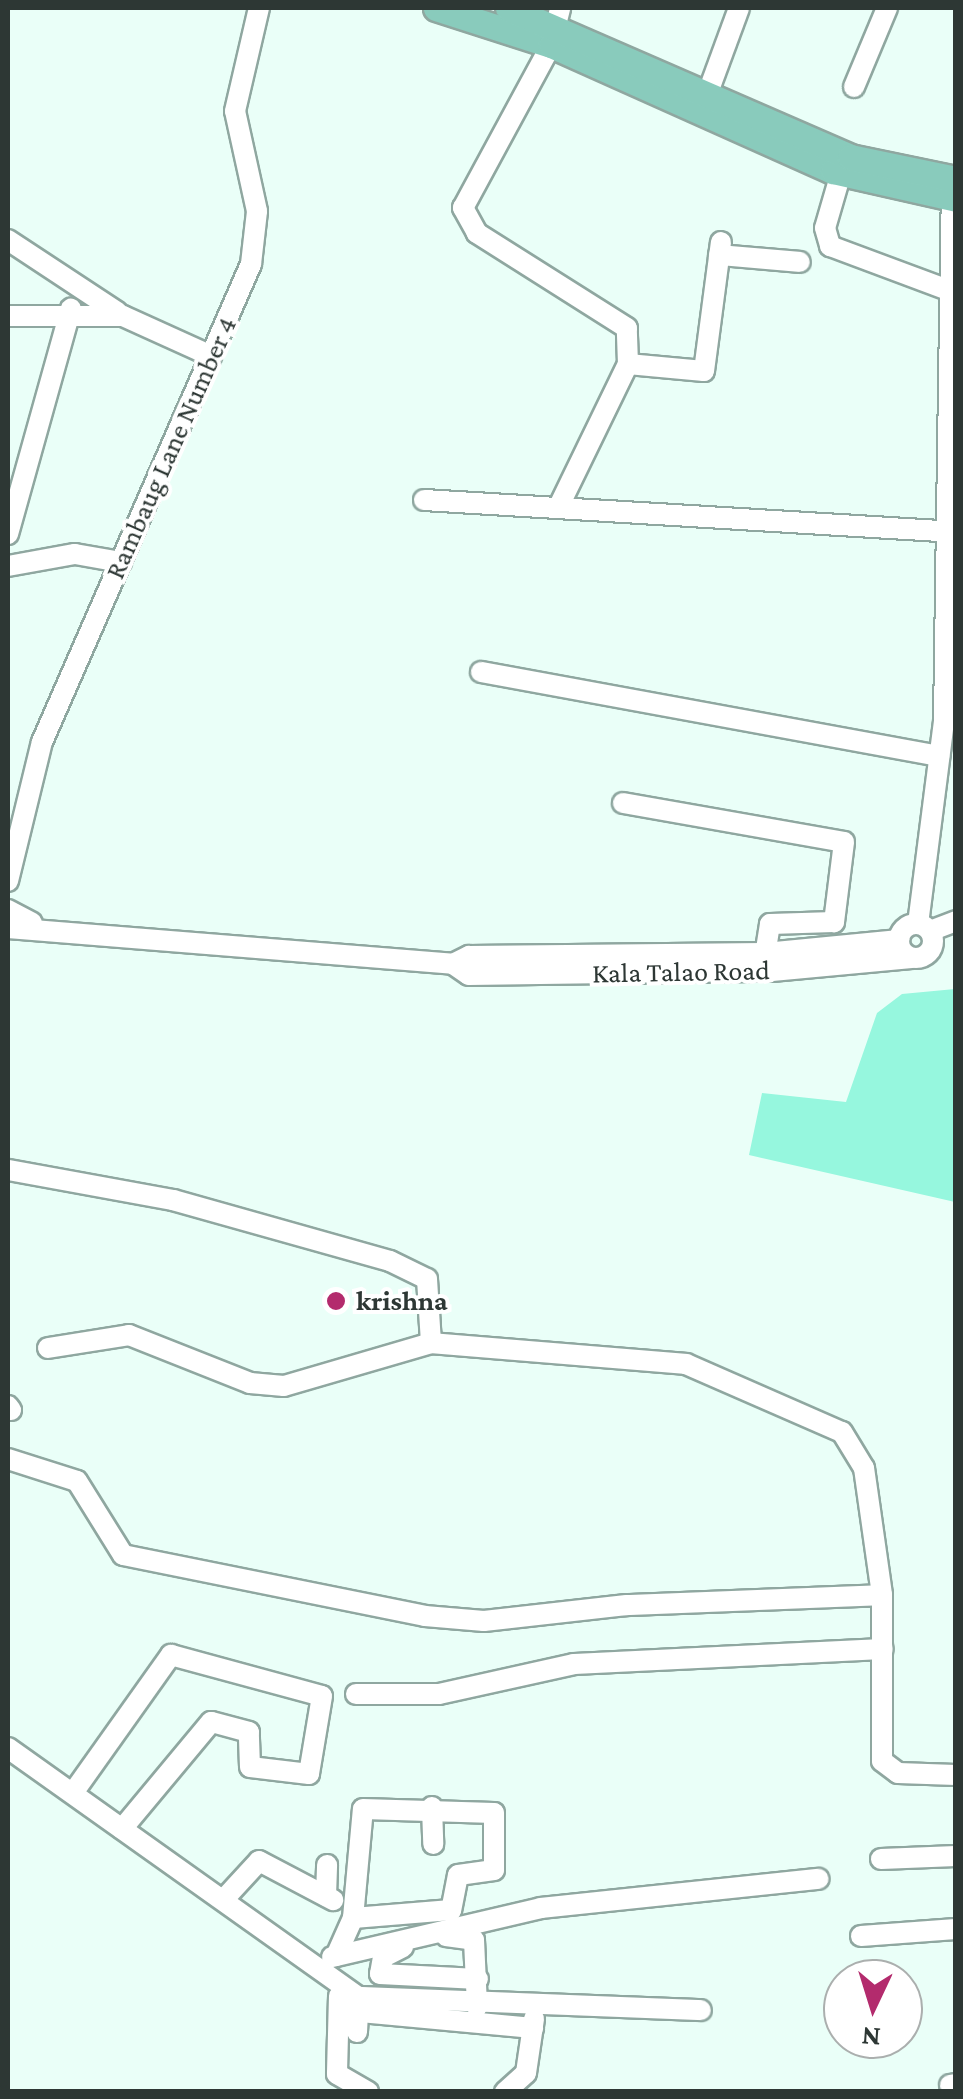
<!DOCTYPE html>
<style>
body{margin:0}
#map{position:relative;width:963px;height:2099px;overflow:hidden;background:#eafff8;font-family:"Crimson Pro",serif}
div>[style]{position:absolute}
.green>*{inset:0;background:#96f7de}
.roads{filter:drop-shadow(2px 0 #8fa7a0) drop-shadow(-2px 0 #8fa7a0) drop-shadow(0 2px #8fa7a0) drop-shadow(0 -2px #8fa7a0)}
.minor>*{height:20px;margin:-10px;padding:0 10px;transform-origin:10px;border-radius:10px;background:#fff}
.minor>.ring{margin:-10px;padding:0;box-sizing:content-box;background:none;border:20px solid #fff;border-radius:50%}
.major>*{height:25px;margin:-12.5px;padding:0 12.5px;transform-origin:12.5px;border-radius:12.5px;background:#89cbbc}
.dots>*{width:28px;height:28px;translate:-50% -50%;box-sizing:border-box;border:5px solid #fff;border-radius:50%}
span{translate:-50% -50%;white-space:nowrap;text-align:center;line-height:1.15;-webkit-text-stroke:8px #fff;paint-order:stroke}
.street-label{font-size:28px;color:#2d3734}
.poi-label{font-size:28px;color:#2d3734;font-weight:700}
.left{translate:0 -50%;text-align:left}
.frame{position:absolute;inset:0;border:10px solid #2d3734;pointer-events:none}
.north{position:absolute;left:823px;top:1959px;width:100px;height:100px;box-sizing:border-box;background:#fff;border:2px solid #abafae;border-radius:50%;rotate:184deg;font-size:28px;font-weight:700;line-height:40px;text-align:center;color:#2d3734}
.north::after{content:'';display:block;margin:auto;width:35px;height:45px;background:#b32b6d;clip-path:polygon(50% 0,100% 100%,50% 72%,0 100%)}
</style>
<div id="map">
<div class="green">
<i style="clip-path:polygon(955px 989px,955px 1202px,749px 1155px,762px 1093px,846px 1102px,877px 1013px,902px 994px)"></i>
</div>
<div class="roads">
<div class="minor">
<i style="left:854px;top:87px;width:86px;rotate:-67.3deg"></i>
<i style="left:703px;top:106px;width:104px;rotate:-69.8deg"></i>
<i style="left:841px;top:173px;width:57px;rotate:106.2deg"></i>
<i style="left:825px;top:228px;width:19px;rotate:74deg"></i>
<i style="left:830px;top:246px;width:132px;rotate:20.4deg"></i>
<i style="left:8px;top:240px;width:131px;rotate:33.4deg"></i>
<i style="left:719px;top:255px;width:81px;rotate:4.9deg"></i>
<i style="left:8px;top:316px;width:115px"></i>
<i style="left:123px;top:316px;width:97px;rotate:24.4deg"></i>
<i style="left:628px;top:364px;width:76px;rotate:5.3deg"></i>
<i style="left:704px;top:371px;width:130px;rotate:-82.5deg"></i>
<i style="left:424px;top:500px;width:533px;rotate:3.44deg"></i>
<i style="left:558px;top:508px;width:160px;rotate:-64.1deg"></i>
<i style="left:628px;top:364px;width:36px;rotate:-92deg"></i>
<i style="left:627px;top:328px;width:178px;rotate:-147.7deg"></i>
<i style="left:477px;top:233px;width:29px;rotate:-119deg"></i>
<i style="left:463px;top:208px;width:185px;rotate:-61.6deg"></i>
<i style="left:551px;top:45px;width:38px;rotate:-76deg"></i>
<i style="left:8px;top:534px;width:234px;rotate:-74.4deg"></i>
<i style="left:8px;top:566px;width:68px;rotate:-10.2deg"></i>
<i style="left:75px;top:554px;width:47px;rotate:9.9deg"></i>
<i style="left:481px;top:672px;width:466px;rotate:10.4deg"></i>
<i style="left:623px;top:803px;width:224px;rotate:10deg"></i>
<i style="left:844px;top:842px;width:81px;rotate:97.1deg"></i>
<i style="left:834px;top:922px;width:64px;rotate:178.2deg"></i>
<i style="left:770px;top:924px;width:39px;rotate:99deg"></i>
<i style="left:8px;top:881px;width:143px;rotate:-76.3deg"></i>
<i style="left:42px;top:742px;width:522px;rotate:-66.38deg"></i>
<i style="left:251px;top:264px;width:53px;rotate:-83.5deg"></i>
<i style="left:257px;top:211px;width:102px;rotate:-102.4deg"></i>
<i style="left:235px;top:111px;width:106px;rotate:-76.9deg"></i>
<i style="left:8px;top:910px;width:27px;rotate:28deg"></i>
<i class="ring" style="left:899px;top:924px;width:14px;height:14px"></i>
<i style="left:918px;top:924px;width:205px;rotate:-82.7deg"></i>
<i style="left:944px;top:721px;width:538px;rotate:-89.15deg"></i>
<i style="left:8px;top:928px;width:446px;rotate:4.6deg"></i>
<i style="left:453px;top:964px;width:19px;rotate:35deg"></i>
<i style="left:469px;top:975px;width:303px;rotate:-0.8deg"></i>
<i style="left:772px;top:971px;width:140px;rotate:-5.3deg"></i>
<i style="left:930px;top:931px;width:28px;rotate:-21deg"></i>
<i style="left:453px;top:964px;width:18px;rotate:-27deg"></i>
<i style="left:469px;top:956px;width:296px;rotate:-0.6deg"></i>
<i style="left:765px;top:953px;width:135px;rotate:-5.5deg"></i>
<i style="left:8px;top:1170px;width:168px;rotate:10.3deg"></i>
<i style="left:173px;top:1200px;width:225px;rotate:15.7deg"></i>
<i style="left:390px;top:1261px;width:41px;rotate:25.9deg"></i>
<i style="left:427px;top:1279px;width:64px;rotate:86.4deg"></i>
<i style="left:431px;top:1343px;width:256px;rotate:4.7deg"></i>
<i style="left:686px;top:1364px;width:170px;rotate:23.6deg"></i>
<i style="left:842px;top:1432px;width:42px;rotate:58.6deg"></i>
<i style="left:864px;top:1468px;width:128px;rotate:81.9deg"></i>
<i style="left:882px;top:1595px;width:166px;rotate:90deg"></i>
<i style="left:882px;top:1761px;width:20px;rotate:37deg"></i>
<i style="left:898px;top:1773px;width:58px;rotate:2deg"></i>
<i style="left:48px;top:1348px;width:82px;rotate:-9.1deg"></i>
<i style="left:129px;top:1335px;width:130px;rotate:21.6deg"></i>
<i style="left:250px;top:1383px;width:34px;rotate:5deg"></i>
<i style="left:284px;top:1386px;width:153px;rotate:-16.3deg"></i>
<i style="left:8px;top:1406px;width:5px;rotate:53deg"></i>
<i style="left:8px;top:1459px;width:72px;rotate:17.7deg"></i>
<i style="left:77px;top:1481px;width:87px;rotate:58.1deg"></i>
<i style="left:123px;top:1555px;width:308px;rotate:11.4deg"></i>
<i style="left:425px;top:1616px;width:59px;rotate:4.8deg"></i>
<i style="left:484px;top:1621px;width:144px;rotate:-6.4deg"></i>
<i style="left:627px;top:1605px;width:255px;rotate:-2.2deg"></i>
<i style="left:356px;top:1694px;width:83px"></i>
<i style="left:439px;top:1694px;width:138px;rotate:-12.5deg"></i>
<i style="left:574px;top:1664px;width:309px;rotate:-2.8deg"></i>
<i style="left:8px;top:1748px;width:430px;rotate:35.4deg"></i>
<i style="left:359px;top:1997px;width:342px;rotate:2.2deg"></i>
<i style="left:75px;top:1790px;width:166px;rotate:-54.6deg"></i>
<i style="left:171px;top:1655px;width:156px;rotate:15.2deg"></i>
<i style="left:322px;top:1696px;width:79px;rotate:99.5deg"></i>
<i style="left:309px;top:1774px;width:59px;rotate:-173.2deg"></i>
<i style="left:250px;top:1767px;width:35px;rotate:-92deg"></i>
<i style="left:249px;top:1732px;width:39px;rotate:-165deg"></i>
<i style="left:211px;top:1722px;width:139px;rotate:129.8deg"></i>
<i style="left:432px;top:1807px;width:37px;rotate:88deg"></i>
<i style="left:881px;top:1859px;width:75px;rotate:-2.3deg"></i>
<i style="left:326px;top:1896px;width:31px;rotate:-88deg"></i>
<i style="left:225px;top:1898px;width:50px;rotate:-47.4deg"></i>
<i style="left:259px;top:1861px;width:84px;rotate:27.8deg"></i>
<i style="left:446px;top:1936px;width:28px;rotate:8deg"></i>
<i style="left:474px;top:1940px;width:67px;rotate:87.4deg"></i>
<i style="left:861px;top:1936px;width:95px;rotate:-4.2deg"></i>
<i style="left:403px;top:1947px;width:22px;rotate:153deg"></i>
<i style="left:383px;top:1957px;width:17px;rotate:100deg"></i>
<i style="left:380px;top:1974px;width:98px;rotate:2.9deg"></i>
<i style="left:336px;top:1956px;width:42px;rotate:-65.9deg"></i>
<i style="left:353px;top:1918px;width:109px;rotate:-84.8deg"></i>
<i style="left:363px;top:1809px;width:131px;rotate:1.7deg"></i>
<i style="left:494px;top:1813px;width:57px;rotate:90deg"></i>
<i style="left:494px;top:1870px;width:36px;rotate:172deg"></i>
<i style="left:458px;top:1875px;width:36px;rotate:101deg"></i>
<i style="left:451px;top:1910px;width:98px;rotate:175.3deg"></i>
<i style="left:332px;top:1957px;width:215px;rotate:-13.2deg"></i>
<i style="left:541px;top:1908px;width:279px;rotate:-6deg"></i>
<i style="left:339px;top:1996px;width:78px;rotate:91.5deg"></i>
<i style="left:337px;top:2074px;width:36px;rotate:30deg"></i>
<i style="left:339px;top:2010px;width:195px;rotate:5.3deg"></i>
<i style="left:357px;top:2032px;width:33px;rotate:-87deg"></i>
<i style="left:950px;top:2085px;width:6px;rotate:-9deg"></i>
<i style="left:505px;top:2092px;width:28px;rotate:-42deg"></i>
<i style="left:526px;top:2073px;width:55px;rotate:-81.6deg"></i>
</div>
<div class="major">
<i style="left:436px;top:8px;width:121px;rotate:17.8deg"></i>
<i style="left:551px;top:45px;width:309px;rotate:24.1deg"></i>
<i style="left:833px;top:171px;width:126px;rotate:12.8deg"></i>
<i style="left:508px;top:8px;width:373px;rotate:23.5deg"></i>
<i style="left:850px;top:157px;width:108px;rotate:11.7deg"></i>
</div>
</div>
<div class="dots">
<i style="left:336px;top:1301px;background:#b32b6d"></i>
</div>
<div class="street-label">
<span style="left:171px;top:448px;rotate:-66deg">Rambaug Lane Number 4</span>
<span style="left:681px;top:972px;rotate:-1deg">Kala Talao Road</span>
</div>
<div class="poi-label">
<span class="left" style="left:356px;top:1301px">krishna</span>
</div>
<div class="frame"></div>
<div class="north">N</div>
</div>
